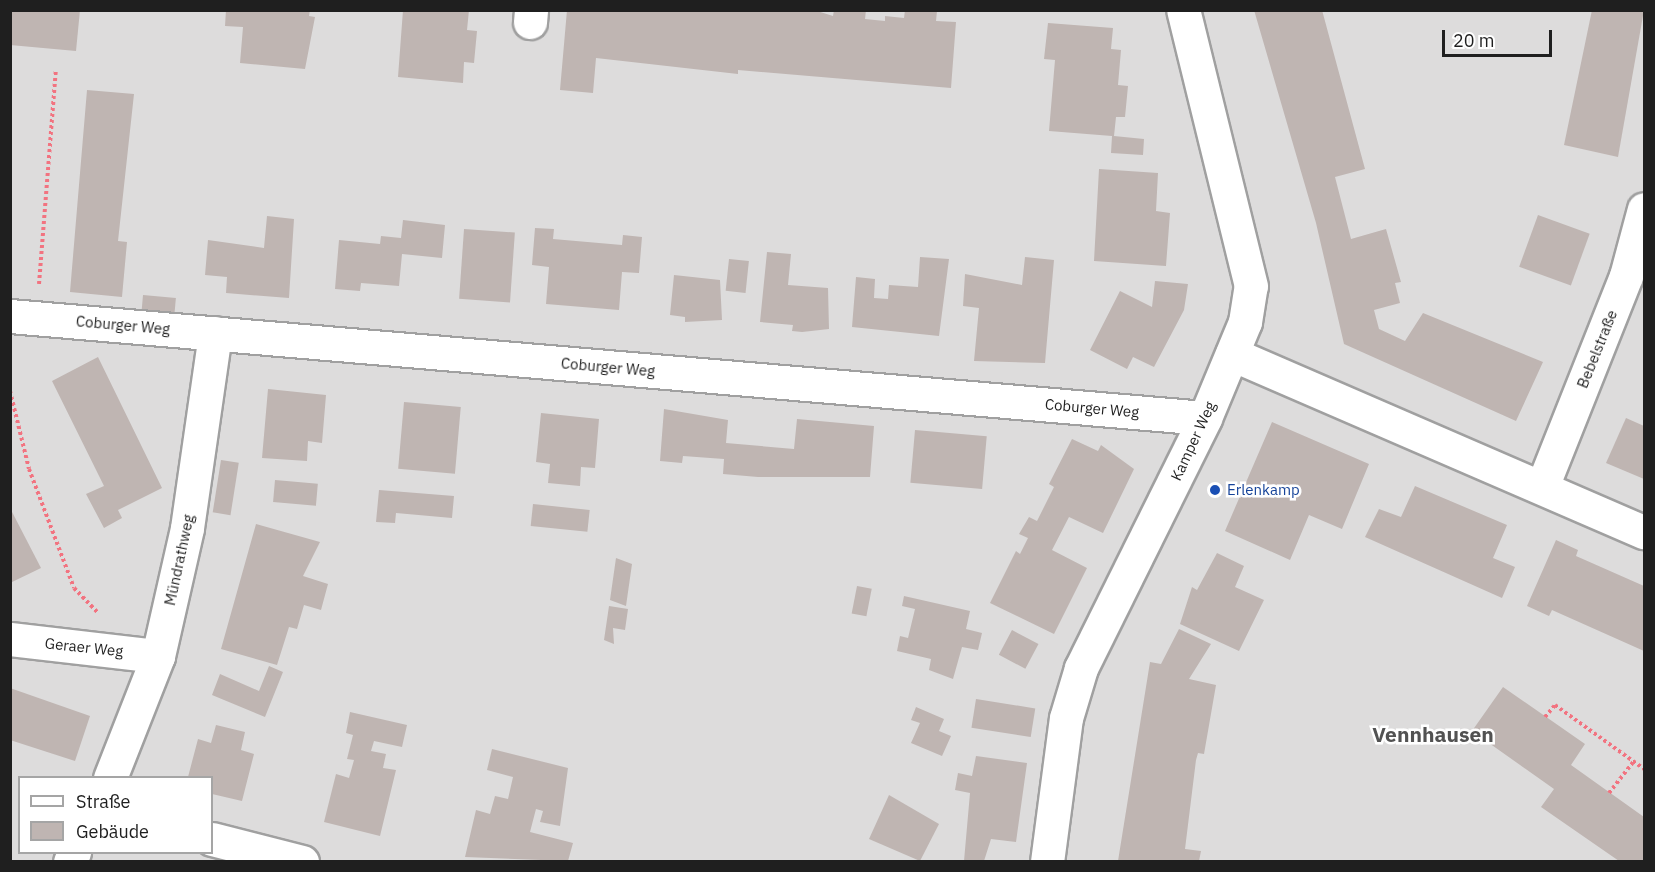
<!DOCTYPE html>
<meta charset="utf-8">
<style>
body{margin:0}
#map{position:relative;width:1655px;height:872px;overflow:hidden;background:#efeae6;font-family:"IBM Plex Sans",sans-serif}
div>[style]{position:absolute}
.residential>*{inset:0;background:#dddcdc}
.building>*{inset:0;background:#bfb5b2;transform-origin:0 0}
.path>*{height:4px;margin-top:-2px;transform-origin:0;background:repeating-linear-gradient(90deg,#f27380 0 3px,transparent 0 6px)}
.roads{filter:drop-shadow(2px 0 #a0a0a0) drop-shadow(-2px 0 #a0a0a0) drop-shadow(0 2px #a0a0a0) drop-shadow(0 -2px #a0a0a0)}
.minor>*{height:33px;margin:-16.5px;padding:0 16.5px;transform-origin:16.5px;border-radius:16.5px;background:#fff}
.dots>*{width:16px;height:16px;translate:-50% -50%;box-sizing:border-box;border:3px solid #fff;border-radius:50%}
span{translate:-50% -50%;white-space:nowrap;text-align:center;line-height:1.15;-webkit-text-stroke:5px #fff;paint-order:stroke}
.street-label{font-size:15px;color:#1f1f1f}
.transit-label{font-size:15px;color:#164399}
.left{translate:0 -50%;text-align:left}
.district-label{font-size:21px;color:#525252;font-weight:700}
.frame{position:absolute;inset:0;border:12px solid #1f1f1f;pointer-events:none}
.legend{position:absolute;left:18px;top:776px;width:195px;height:78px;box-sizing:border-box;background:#fff;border:2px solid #a5a5a5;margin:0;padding:8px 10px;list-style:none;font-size:18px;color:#1f1f1f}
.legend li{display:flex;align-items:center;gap:12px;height:30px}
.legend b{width:30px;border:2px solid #a5a5a5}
.scale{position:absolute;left:1442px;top:30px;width:110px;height:27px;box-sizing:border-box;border:3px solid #1f1f1f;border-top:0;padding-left:8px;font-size:18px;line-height:21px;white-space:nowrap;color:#1f1f1f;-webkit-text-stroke:4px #fff;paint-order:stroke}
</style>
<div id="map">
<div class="residential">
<i style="clip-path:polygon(evenodd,10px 11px,1644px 11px,1644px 861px,11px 861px,10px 11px,20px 778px,212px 778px,212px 852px,20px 852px,20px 778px)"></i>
</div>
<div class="building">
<i style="clip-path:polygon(10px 10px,80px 10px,76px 51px,10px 45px)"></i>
<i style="clip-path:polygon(226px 10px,310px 10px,309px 16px,315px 17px,305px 69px,240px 63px,243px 27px,225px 26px)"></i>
<i style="clip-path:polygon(403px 10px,469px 10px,467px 30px,477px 31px,474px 63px,464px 62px,463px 83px,398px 77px)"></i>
<i style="clip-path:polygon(567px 10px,814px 10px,833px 16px,834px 10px,866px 10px,865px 19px,885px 21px,885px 16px,904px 18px,905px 10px,937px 11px,936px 21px,956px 22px,951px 88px,738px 70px,738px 74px,596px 58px,593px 93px,560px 90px)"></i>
<i style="clip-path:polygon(1254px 10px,1322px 10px,1365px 169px,1335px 177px,1351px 239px,1386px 229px,1401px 282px,1395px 283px,1400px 303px,1374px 310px,1379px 329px,1405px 341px,1423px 313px,1543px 362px,1516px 421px,1344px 344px,1316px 223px)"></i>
<i style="clip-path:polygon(1592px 10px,1644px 10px,1618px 157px,1564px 145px)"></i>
<i style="clip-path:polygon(1048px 23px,1113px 28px,1111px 49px,1121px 50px,1118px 85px,1128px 86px,1125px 117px,1116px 117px,1114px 136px,1144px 139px,1143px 155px,1111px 153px,1112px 136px,1049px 131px,1055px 60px,1044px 59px)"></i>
<i style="clip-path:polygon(87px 90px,134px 94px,118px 241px,127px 242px,122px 297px,70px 292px)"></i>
<i style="clip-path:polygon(1099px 169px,1158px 173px,1156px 211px,1170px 213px,1166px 266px,1094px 261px)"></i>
<i style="left:1538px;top:215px;width:55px;height:55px;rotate:20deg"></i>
<i style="clip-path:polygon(267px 216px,294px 219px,289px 298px,226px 293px,227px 277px,205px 275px,208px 240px,264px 248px)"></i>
<i style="clip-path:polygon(403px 220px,445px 225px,442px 258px,402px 254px,399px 286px,361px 283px,360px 291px,335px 289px,339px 240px,380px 244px,381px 236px,401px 238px)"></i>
<i style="clip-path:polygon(535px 228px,554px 229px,553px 239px,622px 245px,623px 235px,642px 237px,639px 273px,622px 272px,619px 310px,546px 304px,549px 267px,532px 265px)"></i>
<i style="left:464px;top:229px;width:51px;height:70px;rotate:4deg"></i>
<i style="clip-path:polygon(767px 252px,791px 254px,788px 285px,828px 288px,829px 329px,802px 332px,792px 331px,793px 325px,760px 322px)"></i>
<i style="clip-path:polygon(920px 257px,949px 259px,939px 336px,852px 327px,856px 277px,875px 279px,874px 298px,888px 299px,889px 285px,918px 287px)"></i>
<i style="clip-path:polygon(1025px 257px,1054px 260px,1045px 363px,974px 361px,979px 308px,963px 306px,965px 274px,1022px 285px)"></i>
<i style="left:729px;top:259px;width:20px;height:32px;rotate:6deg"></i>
<i style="clip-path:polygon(674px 275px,720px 280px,722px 320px,685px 322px,685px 317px,670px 315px)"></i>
<i style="clip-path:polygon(1155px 281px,1188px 284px,1184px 310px,1154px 367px,1133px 357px,1127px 369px,1090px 350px,1120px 291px,1152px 307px)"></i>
<i style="left:143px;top:295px;width:33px;height:16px;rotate:5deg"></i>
<i style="clip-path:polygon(98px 357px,162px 488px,118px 510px,122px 518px,104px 528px,86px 494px,104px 486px,52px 381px)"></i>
<i style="clip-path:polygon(268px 389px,326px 395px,322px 443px,308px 441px,307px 461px,262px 458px)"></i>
<i style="left:404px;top:402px;width:57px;height:67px;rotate:5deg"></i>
<i style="clip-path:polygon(664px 409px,728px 420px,726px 443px,794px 449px,797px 419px,874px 426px,870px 477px,758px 477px,723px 474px,724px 459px,683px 456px,682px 463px,660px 461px)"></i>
<i style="clip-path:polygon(541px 413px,599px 419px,595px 468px,581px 467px,580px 486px,548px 483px,550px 464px,536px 462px)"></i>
<i style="clip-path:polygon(1626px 418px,1644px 426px,1644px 479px,1606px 463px)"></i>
<i style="clip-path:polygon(1272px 422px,1369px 464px,1342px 529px,1309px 515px,1290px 560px,1225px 531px)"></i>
<i style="left:915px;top:430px;width:72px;height:53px;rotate:5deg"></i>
<i style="clip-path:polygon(1072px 439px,1098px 451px,1101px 445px,1134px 469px,1103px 533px,1069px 517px,1052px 550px,1087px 568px,1054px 634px,990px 603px,1016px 551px,1020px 554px,1028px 538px,1019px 534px,1029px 517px,1037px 521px,1054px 487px,1049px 484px)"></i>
<i style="left:221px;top:460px;width:18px;height:53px;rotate:9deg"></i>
<i style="left:275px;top:480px;width:43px;height:22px;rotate:5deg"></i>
<i style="clip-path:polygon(1415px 486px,1507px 525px,1493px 558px,1515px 567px,1502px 598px,1365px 537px,1379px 509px,1401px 517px)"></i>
<i style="clip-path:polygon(379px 490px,454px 496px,452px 518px,396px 513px,395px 523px,376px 522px)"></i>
<i style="left:533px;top:504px;width:57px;height:22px;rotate:6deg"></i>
<i style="clip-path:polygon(10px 508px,41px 568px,10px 583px)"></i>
<i style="clip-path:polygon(256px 524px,320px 542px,303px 576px,328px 584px,321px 610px,304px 605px,297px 629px,289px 627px,277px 665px,221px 649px)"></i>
<i style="clip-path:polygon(1556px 540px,1578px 550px,1576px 556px,1644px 586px,1644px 651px,1552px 610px,1549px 616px,1527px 606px)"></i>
<i style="clip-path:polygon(1217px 553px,1244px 566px,1235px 587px,1264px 600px,1239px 651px,1180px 624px,1192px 587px,1197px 590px)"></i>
<i style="clip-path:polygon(616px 558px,632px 564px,626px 606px,610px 600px)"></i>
<i style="left:857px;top:586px;width:15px;height:28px;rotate:11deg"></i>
<i style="clip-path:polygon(904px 596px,970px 611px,966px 629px,982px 633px,978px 650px,962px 647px,953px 679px,929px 670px,931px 659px,897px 651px,900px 636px,908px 638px,915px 609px,902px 606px)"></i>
<i style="clip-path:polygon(609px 606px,628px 609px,625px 630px,613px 628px,614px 644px,604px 640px)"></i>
<i style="clip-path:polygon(1179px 629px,1211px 644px,1189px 679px,1216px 685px,1204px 754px,1198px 753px,1196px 760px,1185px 849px,1201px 851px,1199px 861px,1118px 861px,1150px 662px,1161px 664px)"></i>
<i style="left:1012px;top:630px;width:30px;height:28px;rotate:28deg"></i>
<i style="clip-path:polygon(269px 666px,283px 672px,265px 717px,212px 695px,220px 674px,259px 691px)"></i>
<i style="clip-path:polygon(1503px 687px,1585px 744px,1571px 765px,1644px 817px,1644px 861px,1619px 861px,1541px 807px,1554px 789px,1472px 731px)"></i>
<i style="clip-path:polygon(10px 688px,90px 716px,75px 761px,10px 740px)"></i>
<i style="left:976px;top:699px;width:60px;height:29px;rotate:9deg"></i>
<i style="clip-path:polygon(916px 707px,944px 719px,939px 731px,951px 736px,942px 756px,911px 743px,920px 723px,911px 720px)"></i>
<i style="clip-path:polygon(350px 712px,407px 725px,402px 747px,374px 741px,371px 751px,386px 754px,383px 768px,396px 770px,380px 836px,324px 822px,336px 774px,349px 778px,354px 760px,347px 759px,353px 735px,346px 733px)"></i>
<i style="clip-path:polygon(216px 725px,245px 732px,241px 750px,254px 754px,242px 801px,212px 794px,212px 777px,188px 777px,198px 739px,211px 743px)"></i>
<i style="clip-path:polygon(492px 749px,568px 768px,560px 826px,540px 822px,543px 811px,536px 809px,530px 832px,573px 843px,568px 861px,465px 857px,476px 810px,490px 814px,495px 796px,508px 799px,513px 777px,487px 770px)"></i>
<i style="clip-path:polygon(976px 756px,1027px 763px,1016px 842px,991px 839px,984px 861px,964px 861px,970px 793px,955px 790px,958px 773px,972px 776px)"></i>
<i style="clip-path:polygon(889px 795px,939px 824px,920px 861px,869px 839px)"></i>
</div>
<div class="path">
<i style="left:39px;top:284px;width:215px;rotate:-85.5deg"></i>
<i style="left:10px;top:391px;width:80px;rotate:76.3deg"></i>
<i style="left:29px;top:469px;width:127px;rotate:69.3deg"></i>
<i style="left:74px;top:588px;width:35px;rotate:46deg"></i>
<i style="left:1545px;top:717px;width:16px;rotate:-50deg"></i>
<i style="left:1555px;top:705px;width:110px;rotate:35.7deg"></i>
<i style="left:1609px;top:793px;width:41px;rotate:-52deg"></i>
</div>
<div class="roads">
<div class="minor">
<i style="left:530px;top:22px;width:12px;rotate:-85deg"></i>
<i style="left:10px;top:316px;width:1199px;rotate:4.88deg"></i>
<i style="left:1232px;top:354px;width:449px;rotate:23.4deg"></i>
<i style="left:1542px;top:487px;width:227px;rotate:-68.3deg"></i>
<i style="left:1626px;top:276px;width:69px;rotate:-75deg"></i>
<i style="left:10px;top:639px;width:149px;rotate:6.6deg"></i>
<i style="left:110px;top:778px;width:131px;rotate:-68.5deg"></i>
<i style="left:158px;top:656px;width:131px;rotate:-77.2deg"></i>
<i style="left:187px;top:528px;width:197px;rotate:-81.8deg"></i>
<i style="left:212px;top:839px;width:93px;rotate:14.3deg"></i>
<i style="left:70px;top:862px;width:11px;rotate:-68deg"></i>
<i style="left:1047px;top:862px;width:145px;rotate:-82.5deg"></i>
<i style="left:1066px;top:718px;width:52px;rotate:-73.3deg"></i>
<i style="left:1081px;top:668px;width:279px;rotate:-63.6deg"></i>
<i style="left:1205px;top:418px;width:104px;rotate:-67.4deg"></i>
<i style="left:1245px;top:322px;width:36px;rotate:-81deg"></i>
<i style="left:1251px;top:286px;width:284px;rotate:-103.8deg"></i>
</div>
</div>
<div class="dots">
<i style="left:1215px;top:490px;background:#1a4fb4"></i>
</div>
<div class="street-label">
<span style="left:123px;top:325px;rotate:5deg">Coburger Weg</span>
<span style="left:1597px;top:349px;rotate:-68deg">Bebelstraße</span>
<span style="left:608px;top:367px;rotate:5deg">Coburger Weg</span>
<span style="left:1092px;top:408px;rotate:5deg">Coburger Weg</span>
<span style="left:1193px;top:441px;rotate:-65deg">Kamper Weg</span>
<span style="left:179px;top:560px;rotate:-78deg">Mündrathweg</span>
<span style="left:84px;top:647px;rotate:6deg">Geraer Weg</span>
</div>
<div class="transit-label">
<span class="left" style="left:1227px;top:490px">Erlenkamp</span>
</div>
<div class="district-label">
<span style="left:1433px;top:734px">Vennhausen</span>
</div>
<div class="frame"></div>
<ul class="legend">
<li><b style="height:8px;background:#fff"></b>Straße</li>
<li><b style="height:16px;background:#bfb5b2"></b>Gebäude</li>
</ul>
<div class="scale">20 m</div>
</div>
